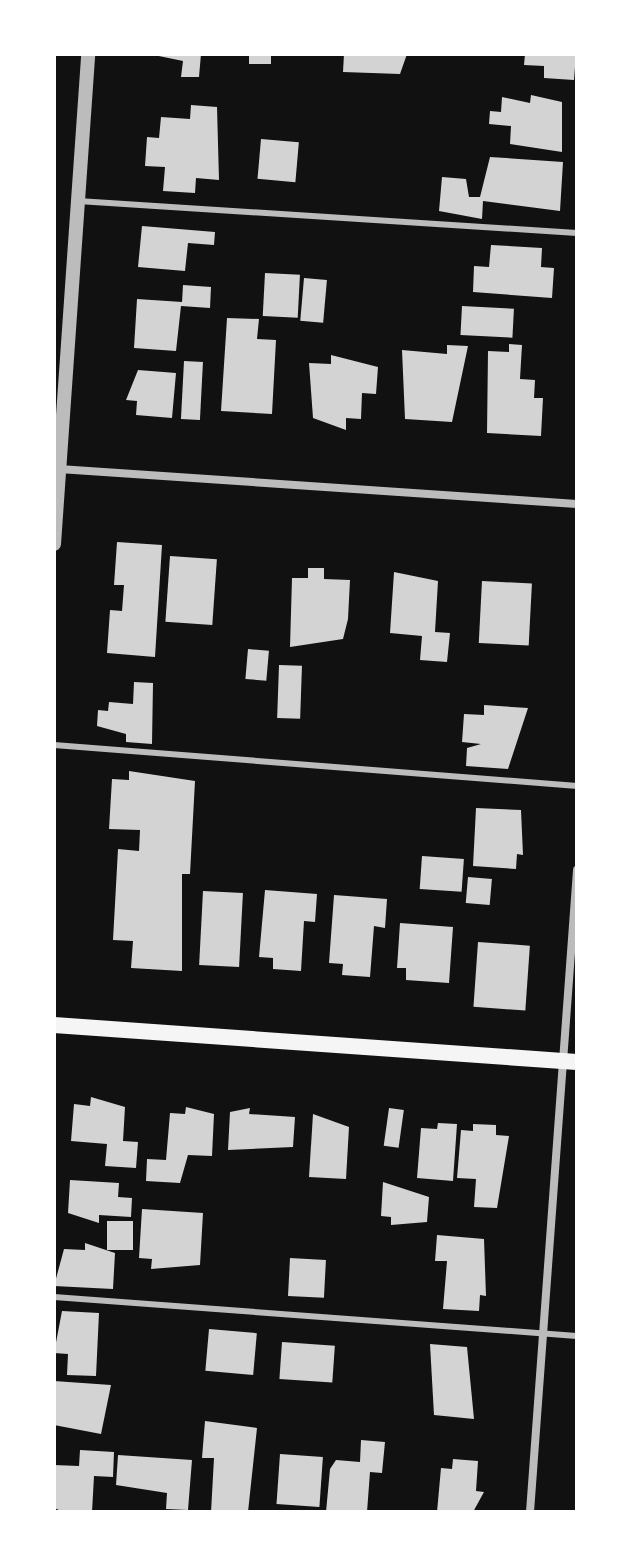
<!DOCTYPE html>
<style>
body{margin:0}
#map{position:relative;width:631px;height:1566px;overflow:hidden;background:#111;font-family:Signika,sans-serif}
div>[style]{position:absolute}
.building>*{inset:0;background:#d3d3d3;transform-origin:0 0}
.service>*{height:6px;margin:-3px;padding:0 3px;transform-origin:3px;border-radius:3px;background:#bcbcbc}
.minor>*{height:8px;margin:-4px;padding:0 4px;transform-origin:4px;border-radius:4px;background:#bcbcbc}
.tertiary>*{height:14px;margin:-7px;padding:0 7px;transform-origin:7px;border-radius:7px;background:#bcbcbc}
.secondary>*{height:16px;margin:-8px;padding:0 8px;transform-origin:8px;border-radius:8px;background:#f5f5f5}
span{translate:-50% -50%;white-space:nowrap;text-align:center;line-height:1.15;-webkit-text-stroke:7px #fff;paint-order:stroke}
.frame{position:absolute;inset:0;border:56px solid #fff;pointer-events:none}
</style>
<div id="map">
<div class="building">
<i style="clip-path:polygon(149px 54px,201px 54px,199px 77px,181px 77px,183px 61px)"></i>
<i style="left:249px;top:54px;width:22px;height:10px"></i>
<i style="clip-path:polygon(344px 54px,407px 54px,400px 74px,343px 72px)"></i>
<i style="clip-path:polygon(525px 54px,576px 54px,574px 80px,544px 78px,544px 66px,524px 65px)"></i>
<i style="clip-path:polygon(531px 95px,562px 102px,562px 152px,510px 144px,511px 126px,489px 124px,490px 111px,501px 112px,502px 97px,530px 103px)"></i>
<i style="clip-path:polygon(191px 105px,217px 107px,219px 180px,196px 178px,195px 193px,163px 191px,165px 167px,145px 166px,147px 137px,159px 138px,161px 117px,190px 119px)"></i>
<i style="left:261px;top:139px;width:38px;height:40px;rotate:5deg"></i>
<i style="clip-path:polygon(490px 157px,563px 162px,560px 211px,483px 201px,482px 219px,439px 211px,442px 177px,466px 179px,469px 197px,480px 197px)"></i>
<i style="clip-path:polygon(142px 226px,215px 232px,214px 245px,188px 243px,185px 271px,138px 267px)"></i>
<i style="clip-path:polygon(491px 245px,542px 248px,541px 267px,554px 268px,552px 298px,473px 292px,474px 266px,489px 267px)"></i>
<i style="left:265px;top:273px;width:35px;height:43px;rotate:3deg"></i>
<i style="left:304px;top:278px;width:23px;height:43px;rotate:5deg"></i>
<i style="clip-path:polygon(183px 285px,211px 287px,210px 308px,181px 306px,176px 351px,134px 348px,137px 299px,182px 302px)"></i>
<i style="left:462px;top:306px;width:52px;height:29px;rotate:3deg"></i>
<i style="clip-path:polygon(227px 318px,259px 319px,257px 339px,276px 340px,272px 414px,221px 411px)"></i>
<i style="clip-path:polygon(509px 344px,522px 345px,520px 379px,535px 380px,534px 398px,543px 398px,541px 436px,487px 433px,488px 351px,509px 352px)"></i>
<i style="clip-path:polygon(447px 345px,468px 346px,452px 422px,405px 419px,402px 350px,447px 354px)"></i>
<i style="clip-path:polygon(331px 355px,378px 367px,376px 394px,362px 393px,361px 419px,346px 418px,346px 430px,313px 418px,309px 363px,331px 364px)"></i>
<i style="left:184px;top:361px;width:19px;height:58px;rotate:3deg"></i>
<i style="clip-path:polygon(138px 370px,176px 373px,172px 418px,136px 415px,137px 401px,126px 400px)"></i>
<i style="clip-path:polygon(117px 542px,162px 545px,155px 657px,107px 653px,110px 610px,122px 611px,124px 585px,114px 585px)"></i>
<i style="left:170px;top:556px;width:47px;height:66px;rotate:4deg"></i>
<i style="clip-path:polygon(308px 568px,324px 568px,324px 579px,350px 580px,348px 619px,343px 639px,290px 647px,292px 578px,308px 578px)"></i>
<i style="clip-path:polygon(394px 572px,438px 581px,435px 632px,450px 633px,447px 662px,420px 660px,422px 636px,390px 633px)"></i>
<i style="left:482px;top:581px;width:50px;height:62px;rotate:3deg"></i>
<i style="left:248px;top:649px;width:21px;height:30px;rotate:5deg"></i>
<i style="left:279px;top:665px;width:23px;height:53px;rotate:2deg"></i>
<i style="clip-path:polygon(134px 682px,153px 683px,152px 744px,126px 742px,126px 734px,97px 726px,98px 710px,108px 711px,109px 702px,133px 704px)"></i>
<i style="clip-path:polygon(484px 705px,528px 708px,508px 769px,466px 766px,467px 748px,481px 744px,462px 742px,464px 714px,484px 715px)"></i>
<i style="clip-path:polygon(129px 771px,195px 781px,190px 874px,182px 874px,182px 971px,131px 968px,133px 941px,113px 940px,118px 849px,139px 851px,140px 830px,109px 829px,112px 779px,129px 780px)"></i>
<i style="clip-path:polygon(476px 808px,521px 810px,523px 855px,517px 854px,516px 869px,473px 866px)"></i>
<i style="left:422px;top:856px;width:42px;height:33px;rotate:4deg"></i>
<i style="left:468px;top:877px;width:24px;height:26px;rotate:5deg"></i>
<i style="clip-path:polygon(265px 890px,317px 894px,315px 922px,304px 921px,301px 971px,273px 969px,273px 958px,259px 957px)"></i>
<i style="left:203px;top:891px;width:40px;height:74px;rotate:3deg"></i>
<i style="clip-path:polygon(334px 895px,387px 899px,385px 928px,374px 926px,370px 977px,342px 975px,343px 964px,329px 963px)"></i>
<i style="clip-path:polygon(400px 923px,453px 927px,449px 983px,406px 980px,406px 968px,397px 968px)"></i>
<i style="left:478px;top:942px;width:52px;height:65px;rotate:4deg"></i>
<i style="clip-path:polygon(91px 1097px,125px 1107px,123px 1141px,138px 1142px,136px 1168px,105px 1166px,107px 1144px,71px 1141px,74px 1104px,90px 1106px)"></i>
<i style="clip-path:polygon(186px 1107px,214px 1114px,212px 1156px,188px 1155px,180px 1183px,146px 1181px,147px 1159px,166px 1160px,170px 1113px,185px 1114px)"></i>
<i style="clip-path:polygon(250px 1108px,249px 1114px,295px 1117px,293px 1147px,228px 1150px,230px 1112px)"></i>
<i style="left:389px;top:1108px;width:15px;height:38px;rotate:8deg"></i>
<i style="clip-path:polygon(313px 1114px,349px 1127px,346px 1179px,309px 1177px)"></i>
<i style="clip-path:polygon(438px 1123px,457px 1124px,453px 1181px,417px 1178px,421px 1128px,437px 1129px)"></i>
<i style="clip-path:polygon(473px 1124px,496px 1125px,496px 1135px,509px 1136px,497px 1208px,474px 1207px,476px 1179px,457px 1178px,461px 1130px,473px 1131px)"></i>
<i style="clip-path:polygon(70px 1180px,119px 1183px,118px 1197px,132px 1198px,131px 1217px,99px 1215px,99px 1223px,68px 1213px)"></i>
<i style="clip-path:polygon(383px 1182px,429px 1197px,427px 1222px,391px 1225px,391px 1217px,381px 1216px)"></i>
<i style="clip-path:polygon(142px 1209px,203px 1213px,200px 1265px,151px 1269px,152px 1259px,139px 1258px)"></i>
<i style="left:107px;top:1221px;width:26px;height:29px"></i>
<i style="clip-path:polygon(437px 1235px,484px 1239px,486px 1296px,480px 1295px,479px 1311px,443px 1309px,447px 1261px,435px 1261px)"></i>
<i style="clip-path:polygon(85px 1243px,115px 1253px,113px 1289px,54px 1286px,64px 1249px,85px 1250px)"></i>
<i style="left:290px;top:1258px;width:36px;height:38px;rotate:3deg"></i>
<i style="clip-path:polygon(62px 1311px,99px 1313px,96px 1376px,67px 1375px,68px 1354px,54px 1353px)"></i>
<i style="left:209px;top:1329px;width:48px;height:42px;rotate:5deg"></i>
<i style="left:282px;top:1342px;width:53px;height:37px;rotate:4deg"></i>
<i style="clip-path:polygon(430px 1344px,467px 1347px,474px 1419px,434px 1415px)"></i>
<i style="clip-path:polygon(54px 1381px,111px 1385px,101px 1434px,54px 1425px)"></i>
<i style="clip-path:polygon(205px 1421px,257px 1428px,248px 1512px,211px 1512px,214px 1458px,202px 1458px)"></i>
<i style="clip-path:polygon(361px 1440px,385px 1442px,382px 1473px,370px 1472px,367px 1512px,326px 1512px,330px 1469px,336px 1460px,360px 1462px)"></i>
<i style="clip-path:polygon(80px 1450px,114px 1452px,113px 1477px,94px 1476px,92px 1512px,64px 1512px,54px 1508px,54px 1465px,79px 1466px)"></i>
<i style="left:280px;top:1454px;width:43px;height:50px;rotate:4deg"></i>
<i style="clip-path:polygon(118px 1455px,192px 1460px,188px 1510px,166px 1509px,167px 1493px,116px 1485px)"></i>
<i style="clip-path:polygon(453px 1459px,478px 1461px,476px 1491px,484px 1492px,473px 1512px,437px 1512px,441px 1468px,452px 1469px)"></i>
</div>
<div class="service">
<i style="left:78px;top:201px;width:500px;rotate:3.67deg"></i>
<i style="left:54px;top:745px;width:525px;rotate:4.48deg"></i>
<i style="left:54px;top:1297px;width:524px;rotate:4.26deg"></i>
</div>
<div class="minor">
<i style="left:59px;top:469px;width:519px;rotate:3.87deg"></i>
<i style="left:530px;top:1512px;width:644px;rotate:-85.81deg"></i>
</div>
<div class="tertiary">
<i style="left:54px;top:544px;width:491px;rotate:-86deg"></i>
</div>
<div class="secondary">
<i style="left:54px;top:1025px;width:524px;rotate:4.05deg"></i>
</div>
<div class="frame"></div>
</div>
